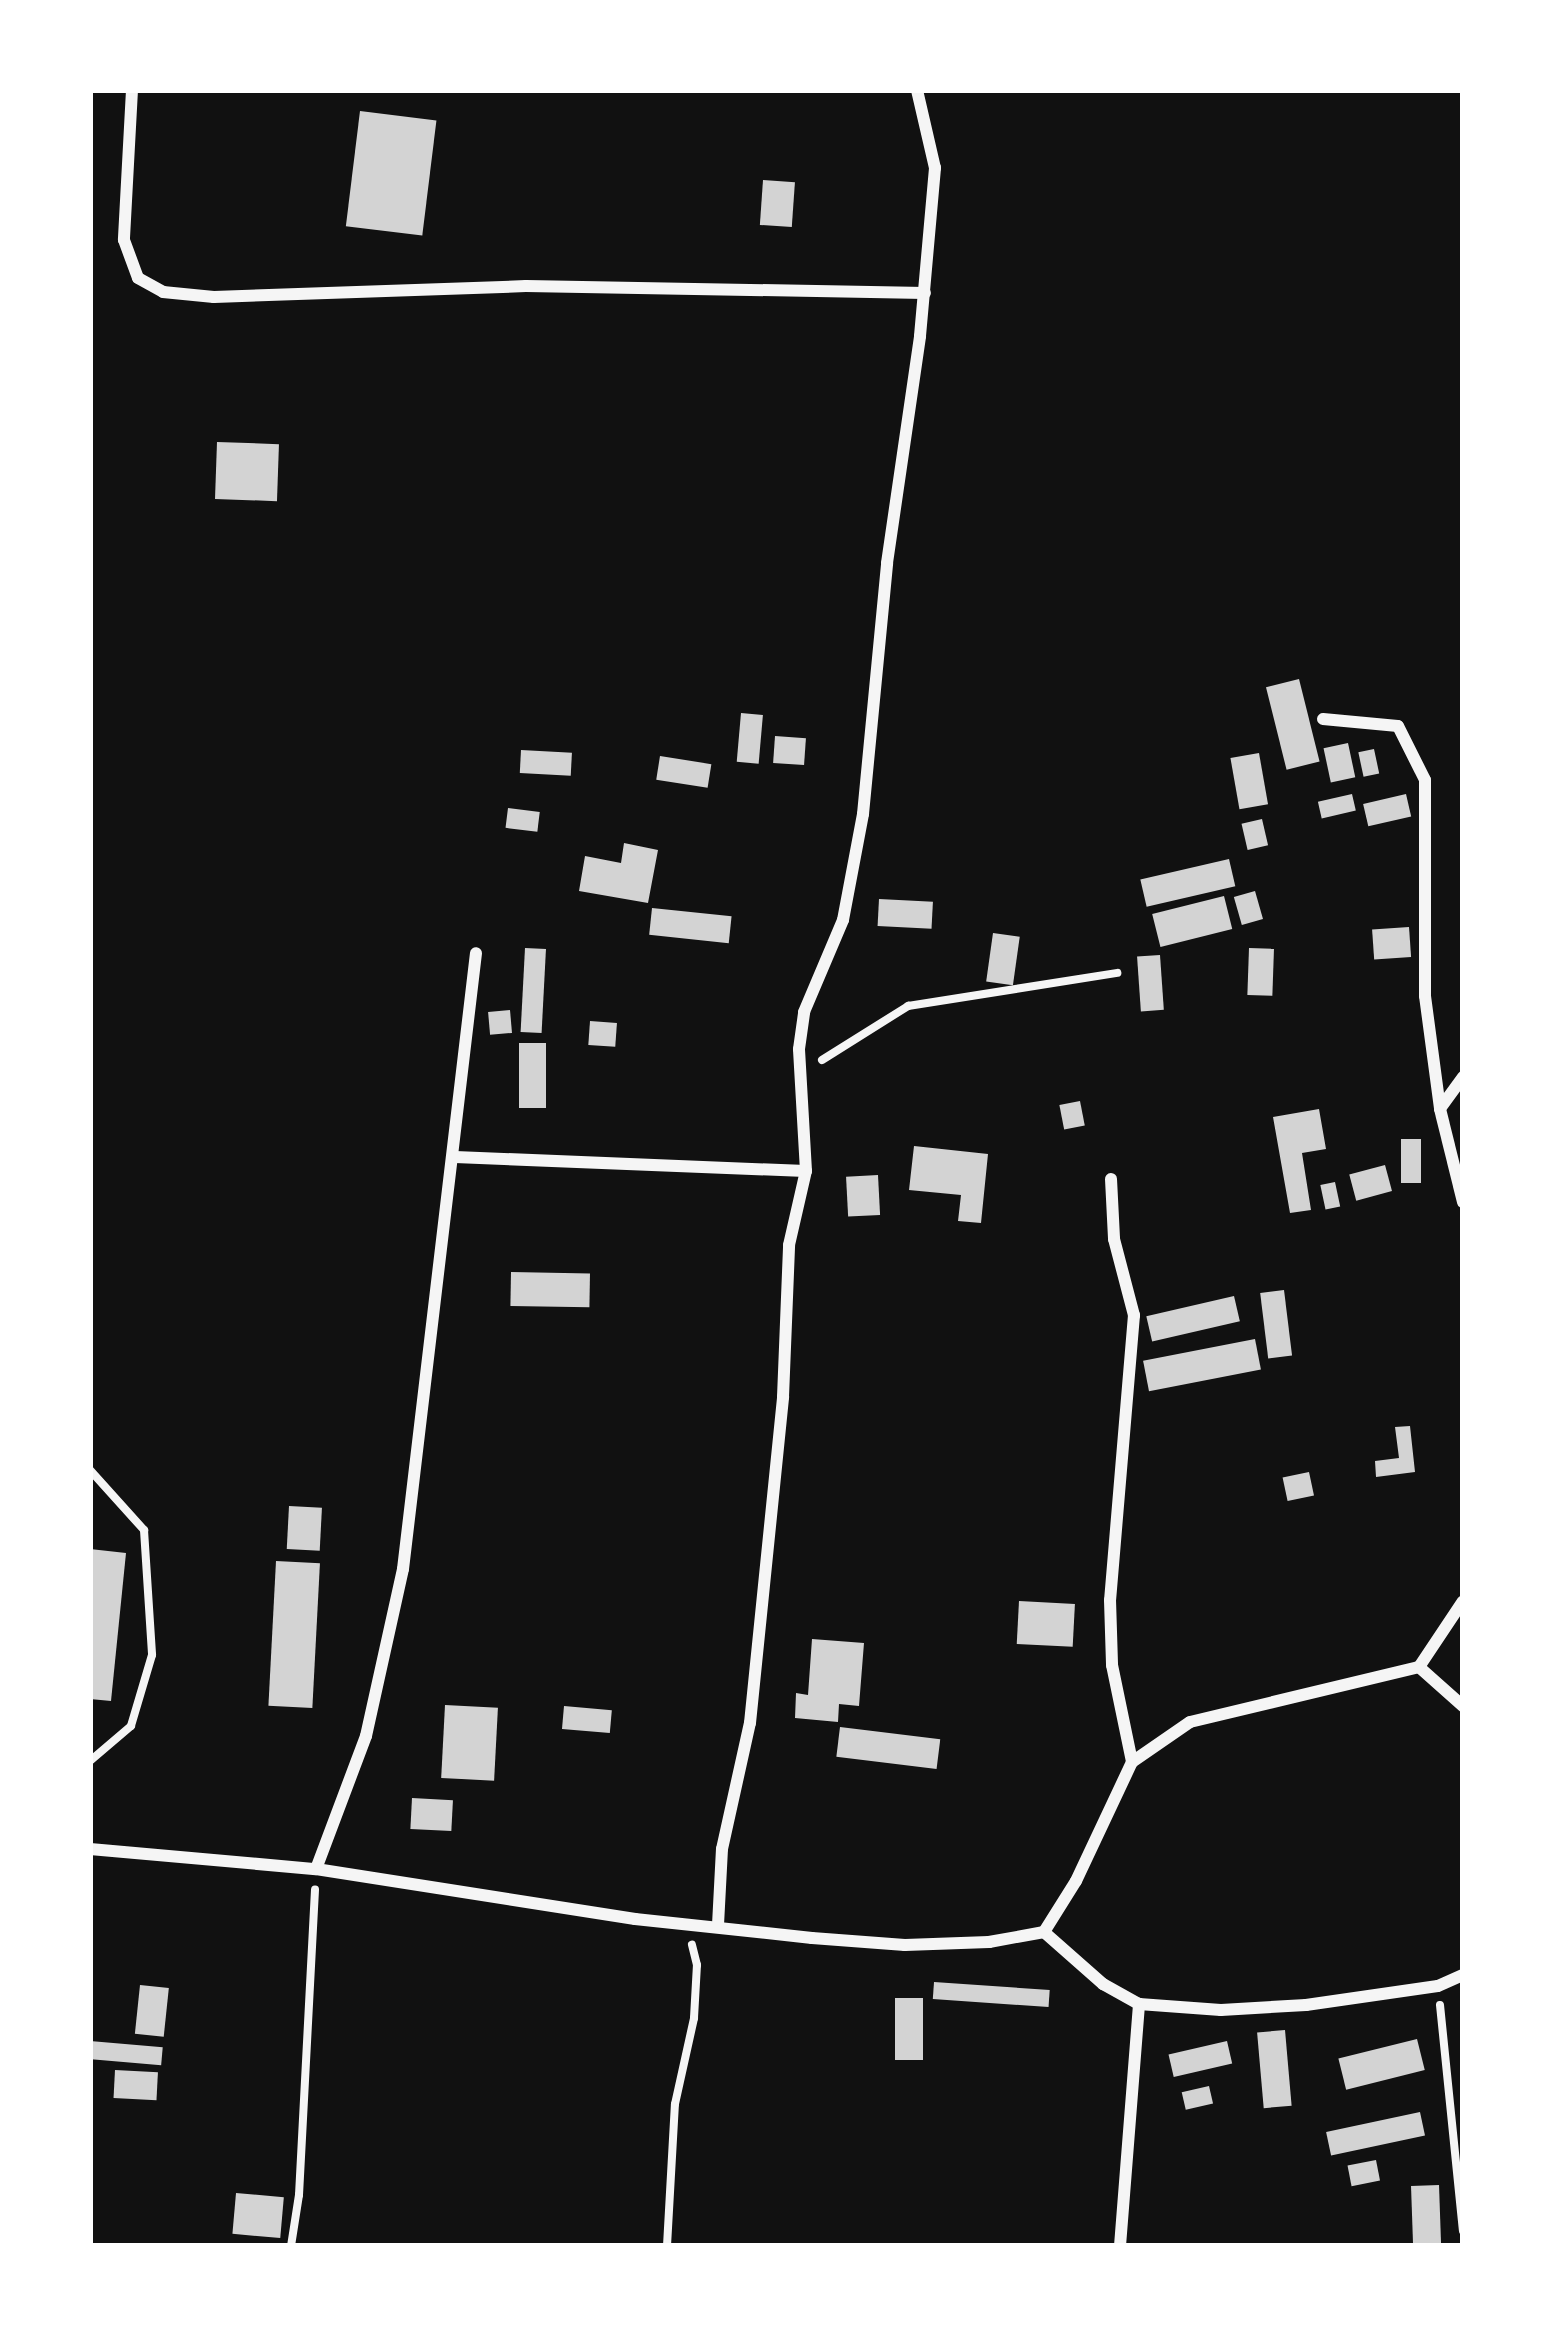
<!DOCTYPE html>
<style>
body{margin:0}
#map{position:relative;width:1553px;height:2336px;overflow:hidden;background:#111;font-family:"Open Sans",sans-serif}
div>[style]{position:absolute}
.building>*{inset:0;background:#d3d3d3;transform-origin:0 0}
.path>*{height:8px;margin:-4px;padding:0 4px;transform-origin:4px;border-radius:4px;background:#f5f5f5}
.minor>*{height:12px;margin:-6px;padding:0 6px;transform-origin:6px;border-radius:6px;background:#f5f5f5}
span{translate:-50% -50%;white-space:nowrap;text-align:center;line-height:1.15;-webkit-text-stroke:10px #fff;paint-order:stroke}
.frame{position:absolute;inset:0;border:93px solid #fff;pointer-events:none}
</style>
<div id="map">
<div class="building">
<i style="left:360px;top:111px;width:77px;height:116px;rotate:7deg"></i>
<i style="left:763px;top:180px;width:32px;height:45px;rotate:4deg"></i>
<i style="left:217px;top:442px;width:62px;height:57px;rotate:2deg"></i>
<i style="left:1299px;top:679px;width:85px;height:34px;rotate:76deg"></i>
<i style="left:741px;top:713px;width:22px;height:49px;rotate:5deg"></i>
<i style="left:775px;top:736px;width:31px;height:27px;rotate:4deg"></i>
<i style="left:1348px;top:743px;width:35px;height:25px;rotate:78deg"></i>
<i style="left:1374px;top:749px;width:25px;height:16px;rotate:78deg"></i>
<i style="left:521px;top:750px;width:51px;height:23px;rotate:3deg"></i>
<i style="left:1259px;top:753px;width:52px;height:29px;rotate:80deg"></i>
<i style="left:660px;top:756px;width:52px;height:24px;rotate:9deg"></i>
<i style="left:1352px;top:794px;width:17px;height:35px;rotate:77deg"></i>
<i style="left:1406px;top:794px;width:23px;height:44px;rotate:77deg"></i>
<i style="left:508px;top:808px;width:32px;height:20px;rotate:7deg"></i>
<i style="left:1262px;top:819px;width:27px;height:21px;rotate:77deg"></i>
<i style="clip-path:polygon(624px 843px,658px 850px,648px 903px,579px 891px,585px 856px,621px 863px)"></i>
<i style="left:1229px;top:859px;width:28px;height:91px;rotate:77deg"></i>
<i style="left:1255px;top:891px;width:29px;height:22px;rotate:74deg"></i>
<i style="left:1224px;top:896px;width:34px;height:74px;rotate:76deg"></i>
<i style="left:879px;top:899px;width:54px;height:27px;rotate:3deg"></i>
<i style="left:652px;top:908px;width:80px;height:27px;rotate:6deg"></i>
<i style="left:1409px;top:927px;width:30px;height:37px;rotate:86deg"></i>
<i style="left:993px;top:933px;width:27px;height:49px;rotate:8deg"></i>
<i style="left:525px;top:948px;width:21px;height:84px;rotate:3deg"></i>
<i style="left:1249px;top:948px;width:25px;height:47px;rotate:2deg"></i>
<i style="left:1160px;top:955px;width:55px;height:23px;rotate:86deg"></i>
<i style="left:510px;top:1010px;width:23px;height:22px;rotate:85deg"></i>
<i style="left:590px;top:1021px;width:27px;height:24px;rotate:4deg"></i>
<i style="left:519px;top:1043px;width:27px;height:65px"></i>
<i style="left:1080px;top:1101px;width:25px;height:21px;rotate:79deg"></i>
<i style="clip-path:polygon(1319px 1109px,1326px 1149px,1302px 1153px,1311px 1210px,1290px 1213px,1273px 1117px)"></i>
<i style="left:1401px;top:1139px;width:20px;height:44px"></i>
<i style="clip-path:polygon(914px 1146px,988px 1154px,981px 1223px,958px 1221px,961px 1195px,909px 1190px)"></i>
<i style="left:1385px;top:1165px;width:27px;height:37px;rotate:75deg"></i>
<i style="left:878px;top:1175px;width:40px;height:32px;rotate:87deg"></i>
<i style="left:1335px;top:1182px;width:25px;height:15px;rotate:78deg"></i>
<i style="left:511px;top:1272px;width:79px;height:34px;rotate:1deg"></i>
<i style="left:1284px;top:1290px;width:66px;height:24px;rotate:83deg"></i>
<i style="left:1234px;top:1296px;width:26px;height:90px;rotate:77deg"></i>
<i style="left:1255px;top:1339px;width:31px;height:114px;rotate:79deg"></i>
<i style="clip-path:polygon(1410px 1426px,1415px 1472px,1376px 1477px,1375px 1461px,1399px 1458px,1395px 1427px)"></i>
<i style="left:1309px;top:1472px;width:24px;height:27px;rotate:78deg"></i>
<i style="left:289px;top:1506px;width:33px;height:43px;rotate:3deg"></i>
<i style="clip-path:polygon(90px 1549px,126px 1553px,111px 1701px,90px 1699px)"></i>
<i style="left:276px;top:1561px;width:44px;height:145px;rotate:3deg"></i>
<i style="left:1019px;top:1601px;width:56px;height:43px;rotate:3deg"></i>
<i style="clip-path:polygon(812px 1639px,864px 1643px,859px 1706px,839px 1704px,838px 1722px,795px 1718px,796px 1693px,808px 1695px)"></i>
<i style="left:445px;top:1705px;width:53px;height:73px;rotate:3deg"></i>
<i style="left:564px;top:1706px;width:48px;height:23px;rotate:5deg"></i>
<i style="left:840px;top:1727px;width:101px;height:30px;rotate:7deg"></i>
<i style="left:412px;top:1798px;width:41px;height:31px;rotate:3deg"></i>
<i style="left:934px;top:1982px;width:116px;height:17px;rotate:4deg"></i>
<i style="left:140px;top:1985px;width:29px;height:49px;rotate:6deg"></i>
<i style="left:895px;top:1998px;width:28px;height:62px"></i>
<i style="left:1285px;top:2030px;width:76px;height:28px;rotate:85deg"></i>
<i style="left:1417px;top:2039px;width:32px;height:81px;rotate:76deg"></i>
<i style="left:90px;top:2041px;width:73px;height:18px;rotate:5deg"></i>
<i style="left:1227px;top:2041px;width:23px;height:60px;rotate:77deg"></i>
<i style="left:115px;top:2070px;width:43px;height:28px;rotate:3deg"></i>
<i style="left:1209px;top:2086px;width:18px;height:28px;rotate:77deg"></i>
<i style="left:1420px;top:2112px;width:24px;height:96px;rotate:78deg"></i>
<i style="left:1376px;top:2160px;width:21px;height:29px;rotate:79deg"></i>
<i style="left:1439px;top:2185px;width:61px;height:28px;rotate:88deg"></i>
<i style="left:236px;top:2193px;width:48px;height:41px;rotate:5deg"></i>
</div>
<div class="path">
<i style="left:822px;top:1060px;width:102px;rotate:-32.1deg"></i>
<i style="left:908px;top:1006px;width:212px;rotate:-9deg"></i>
<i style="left:90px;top:1470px;width:81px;rotate:48deg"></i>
<i style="left:144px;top:1530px;width:125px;rotate:86.3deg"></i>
<i style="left:152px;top:1655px;width:74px;rotate:106.5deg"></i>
<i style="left:131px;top:1726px;width:54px;rotate:139.5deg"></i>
<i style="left:1440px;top:2005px;width:227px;rotate:84.2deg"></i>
<i style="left:291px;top:2246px;width:52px;rotate:-81.1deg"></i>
<i style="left:299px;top:2195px;width:306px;rotate:-87deg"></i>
<i style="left:667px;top:2246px;width:142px;rotate:-86.8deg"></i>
<i style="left:675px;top:2104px;width:88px;rotate:-77.5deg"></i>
<i style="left:694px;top:2018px;width:53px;rotate:-86.8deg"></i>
<i style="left:697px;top:1965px;width:21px;rotate:-104deg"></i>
</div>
<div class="minor">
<i style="left:132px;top:90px;width:150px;rotate:93.1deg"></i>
<i style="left:124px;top:240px;width:40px;rotate:69.8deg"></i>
<i style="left:138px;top:278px;width:29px;rotate:29deg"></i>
<i style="left:163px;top:292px;width:51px;rotate:5.6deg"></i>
<i style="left:214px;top:297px;width:312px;rotate:-2deg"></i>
<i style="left:526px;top:286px;width:399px;rotate:1deg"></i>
<i style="left:1323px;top:719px;width:75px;rotate:5.3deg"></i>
<i style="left:1398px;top:726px;width:60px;rotate:63.4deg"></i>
<i style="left:1425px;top:780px;width:216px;rotate:90deg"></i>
<i style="left:1425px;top:996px;width:114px;rotate:82.4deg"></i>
<i style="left:1463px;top:1077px;width:39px;rotate:126deg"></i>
<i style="left:1440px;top:1109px;width:96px;rotate:76.1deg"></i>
<i style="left:455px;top:1157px;width:351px;rotate:2.3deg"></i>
<i style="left:1111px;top:1179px;width:60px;rotate:87.1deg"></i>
<i style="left:1114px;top:1239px;width:79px;rotate:75.3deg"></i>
<i style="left:1134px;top:1315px;width:286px;rotate:94.8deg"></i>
<i style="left:1110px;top:1600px;width:65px;rotate:88.2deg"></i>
<i style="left:1112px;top:1665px;width:99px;rotate:78.3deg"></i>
<i style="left:1419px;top:1667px;width:59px;rotate:41.6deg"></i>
<i style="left:90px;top:1849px;width:227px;rotate:5.1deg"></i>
<i style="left:316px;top:1869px;width:323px;rotate:8.9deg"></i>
<i style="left:635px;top:1919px;width:178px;rotate:6.1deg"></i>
<i style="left:812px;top:1938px;width:93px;rotate:4.3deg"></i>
<i style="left:905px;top:1945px;width:84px;rotate:-2deg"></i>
<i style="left:989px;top:1942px;width:56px;rotate:-10.3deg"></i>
<i style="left:1044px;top:1932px;width:60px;rotate:-57.9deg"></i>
<i style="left:1076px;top:1881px;width:132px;rotate:-64.8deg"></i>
<i style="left:1132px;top:1762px;width:70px;rotate:-34.6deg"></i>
<i style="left:1190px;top:1722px;width:236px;rotate:-13.5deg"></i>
<i style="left:1419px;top:1667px;width:79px;rotate:-56.3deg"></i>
<i style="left:316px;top:1869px;width:142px;rotate:-69.4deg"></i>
<i style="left:366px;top:1736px;width:171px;rotate:-77.5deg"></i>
<i style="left:403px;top:1569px;width:620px;rotate:-83.24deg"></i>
<i style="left:718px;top:1925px;width:76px;rotate:-87deg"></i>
<i style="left:722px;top:1849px;width:129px;rotate:-77.5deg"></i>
<i style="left:750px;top:1723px;width:328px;rotate:-84.2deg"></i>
<i style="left:783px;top:1397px;width:152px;rotate:-87.7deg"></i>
<i style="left:789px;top:1245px;width:76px;rotate:-77.1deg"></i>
<i style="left:806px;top:1171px;width:122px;rotate:-93.3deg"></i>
<i style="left:799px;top:1049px;width:37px;rotate:-82deg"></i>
<i style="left:804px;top:1012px;width:100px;rotate:-67deg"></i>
<i style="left:843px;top:920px;width:108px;rotate:-79.3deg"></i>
<i style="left:863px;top:814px;width:252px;rotate:-84.5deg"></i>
<i style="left:887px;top:563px;width:229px;rotate:-81.7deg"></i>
<i style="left:920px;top:336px;width:169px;rotate:-84.9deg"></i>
<i style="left:935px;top:168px;width:80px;rotate:-103deg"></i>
<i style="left:1044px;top:1932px;width:79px;rotate:41.4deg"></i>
<i style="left:1103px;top:1984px;width:41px;rotate:29.1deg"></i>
<i style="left:1139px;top:2004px;width:82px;rotate:4.2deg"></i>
<i style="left:1221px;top:2010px;width:85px;rotate:-3.4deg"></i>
<i style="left:1306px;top:2005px;width:133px;rotate:-8.2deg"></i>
<i style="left:1438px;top:1986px;width:27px;rotate:-24deg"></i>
<i style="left:1120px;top:2246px;width:243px;rotate:-85.5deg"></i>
</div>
<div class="frame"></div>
</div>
